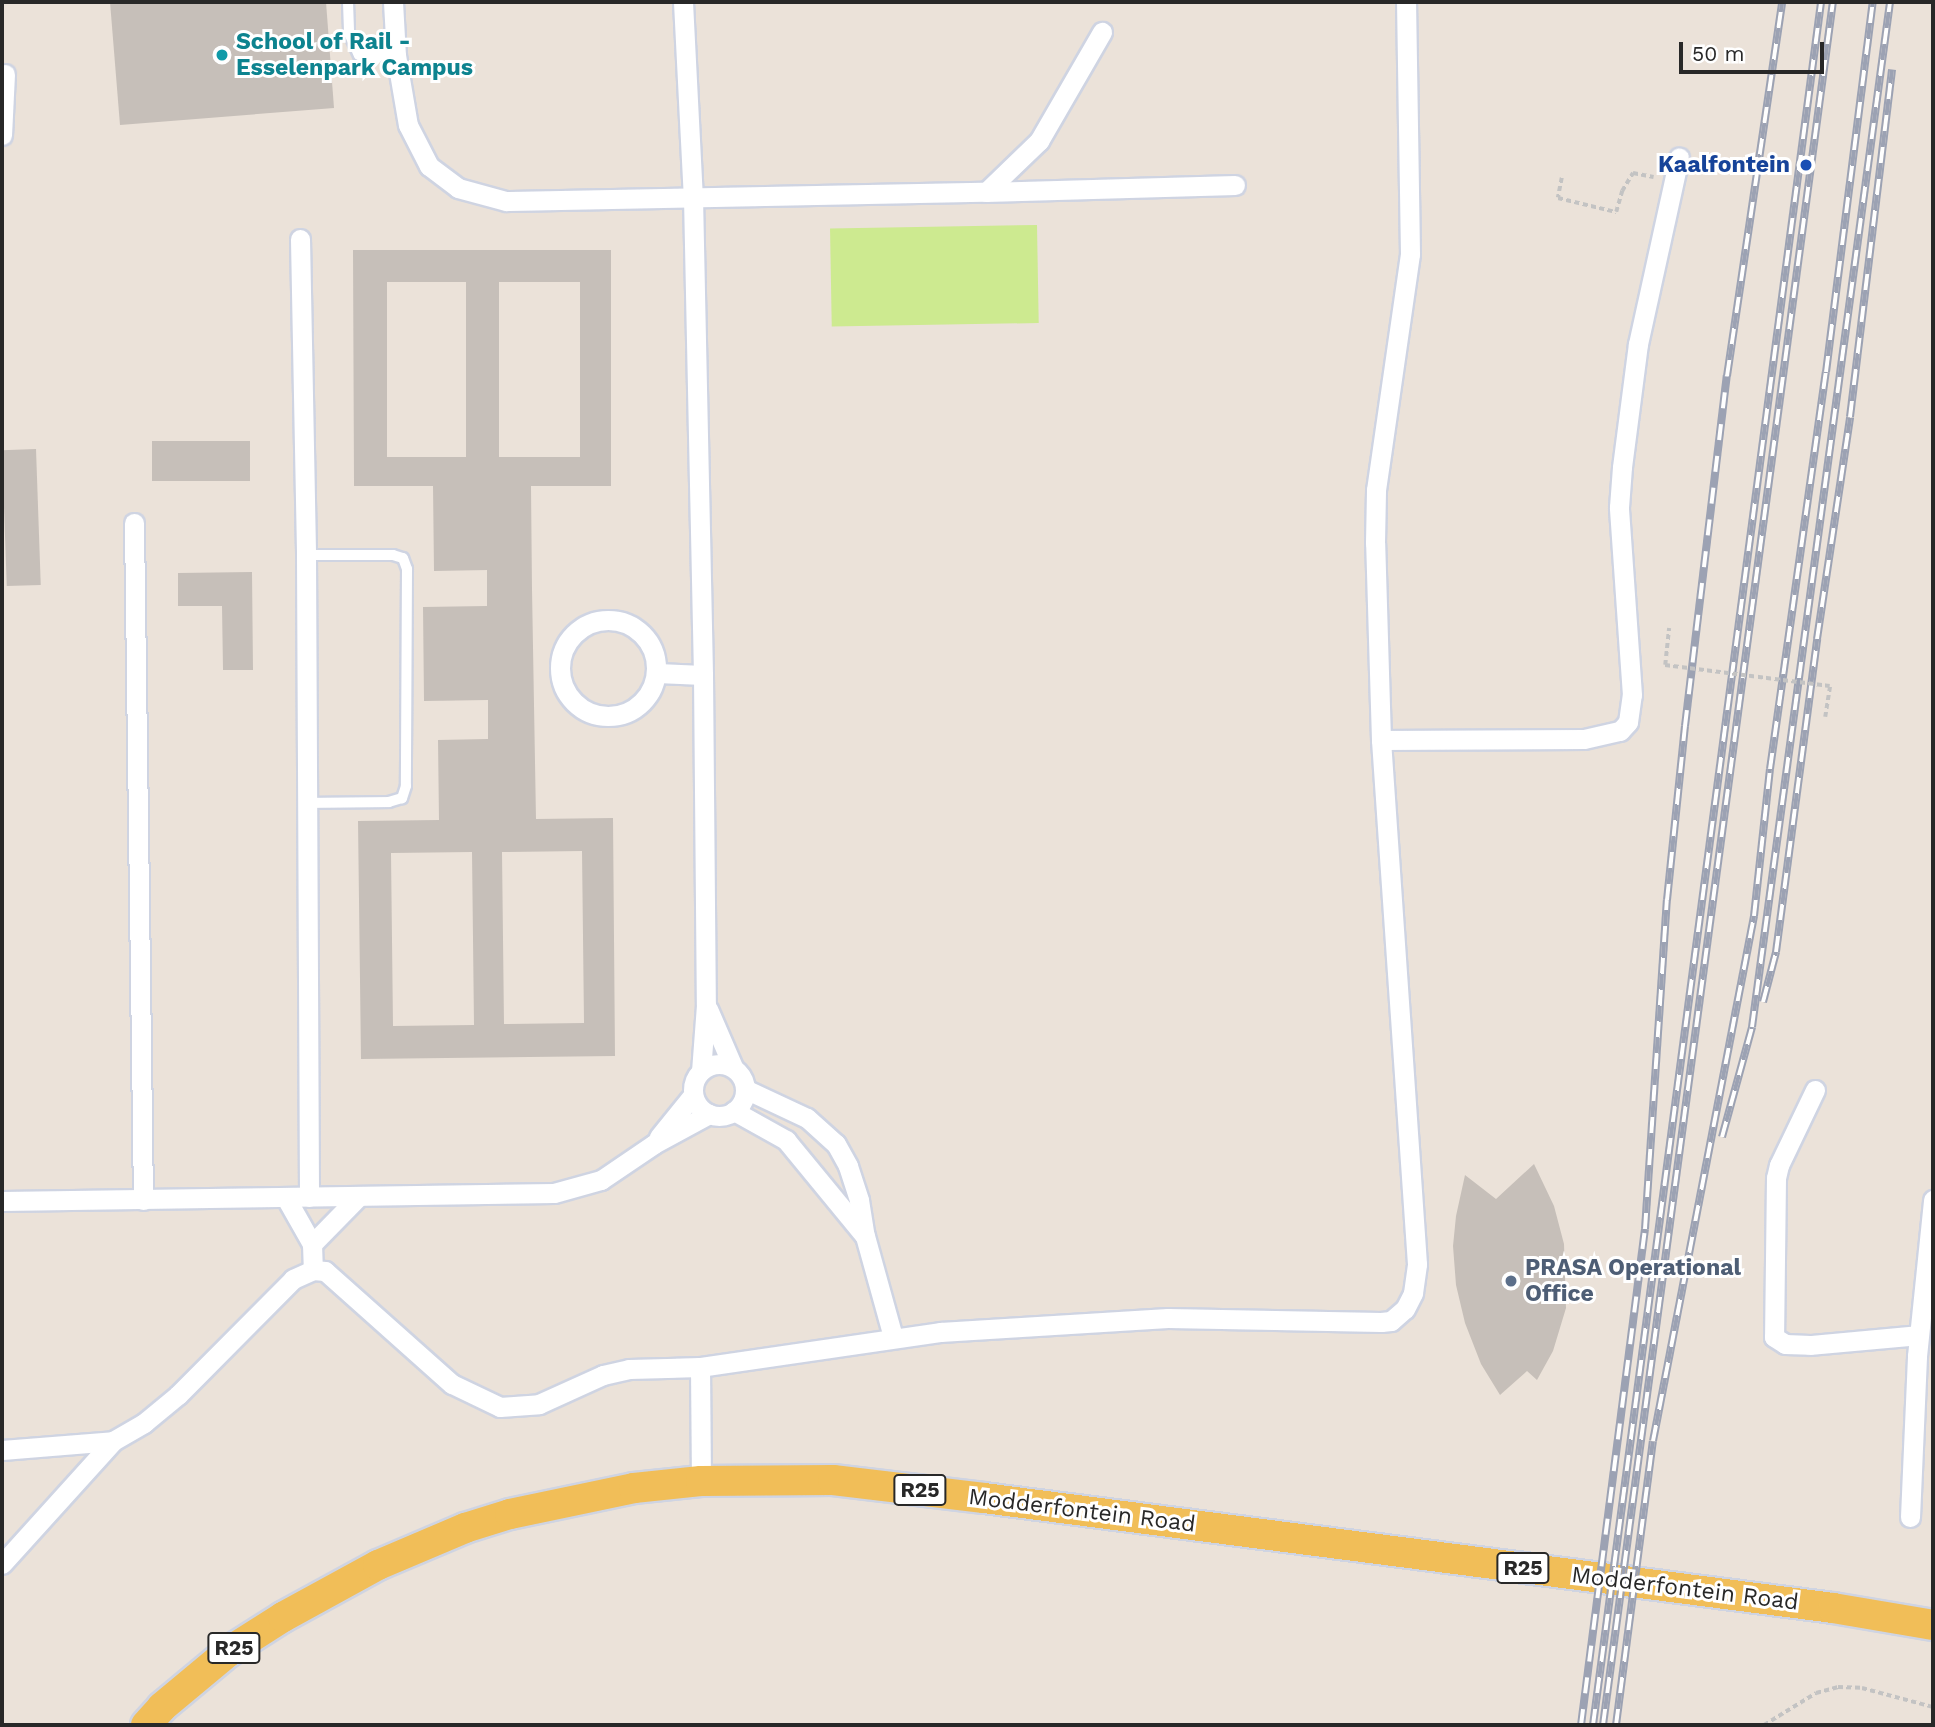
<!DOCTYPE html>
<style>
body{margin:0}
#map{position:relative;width:1935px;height:1727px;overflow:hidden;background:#ebe2d9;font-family:"Work Sans",sans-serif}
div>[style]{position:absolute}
.pitch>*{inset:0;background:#cdea90;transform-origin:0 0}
.building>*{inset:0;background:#c6bfb9;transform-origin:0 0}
.path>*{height:3.5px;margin-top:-1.75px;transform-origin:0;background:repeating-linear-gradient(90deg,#c3c3c3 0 5px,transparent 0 8.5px)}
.roads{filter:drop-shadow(2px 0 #cfd4e2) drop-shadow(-2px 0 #cfd4e2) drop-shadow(0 2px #cfd4e2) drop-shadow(0 -2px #cfd4e2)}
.lane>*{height:10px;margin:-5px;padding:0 5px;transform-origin:5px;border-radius:5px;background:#fff}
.street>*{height:19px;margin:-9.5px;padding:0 9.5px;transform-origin:9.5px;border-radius:9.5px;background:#fff}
.street>.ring{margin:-9.5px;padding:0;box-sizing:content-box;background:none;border:19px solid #fff;border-radius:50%}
.primary>*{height:30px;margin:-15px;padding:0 15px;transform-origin:15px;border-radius:15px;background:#f1be58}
.rail>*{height:8px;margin-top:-4px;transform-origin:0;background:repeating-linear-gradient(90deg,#fff 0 16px,#9ca2b3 0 32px);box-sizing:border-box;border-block:2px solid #9ca2b3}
.path-bridge>*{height:3.5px;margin-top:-1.75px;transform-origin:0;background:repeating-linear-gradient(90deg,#c3c3c3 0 5px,transparent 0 8.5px)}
.dots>*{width:19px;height:19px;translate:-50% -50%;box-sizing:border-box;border:4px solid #fff;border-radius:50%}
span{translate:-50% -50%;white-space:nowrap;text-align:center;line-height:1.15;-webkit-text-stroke:6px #fff;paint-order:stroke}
.shield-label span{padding:2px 5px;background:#fff;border:2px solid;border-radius:5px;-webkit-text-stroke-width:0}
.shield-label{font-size:21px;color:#282828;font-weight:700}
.culture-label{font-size:23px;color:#0d838f;font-weight:700}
.left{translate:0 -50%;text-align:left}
.transit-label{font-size:23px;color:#164399;font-weight:700}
.right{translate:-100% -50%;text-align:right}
.service-label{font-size:23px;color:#4e5e75;font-weight:700}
.street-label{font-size:23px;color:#282828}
.frame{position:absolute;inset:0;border:4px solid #282828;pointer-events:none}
.scale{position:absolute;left:1679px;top:42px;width:145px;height:32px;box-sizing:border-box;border:4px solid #282828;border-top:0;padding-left:9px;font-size:21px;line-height:24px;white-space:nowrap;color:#282828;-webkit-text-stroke:5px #fff;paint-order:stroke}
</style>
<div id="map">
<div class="pitch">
<i style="left:1037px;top:225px;width:98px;height:207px;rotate:89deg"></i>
</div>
<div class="building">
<i style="clip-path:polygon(110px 2px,326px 2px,334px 108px,120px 125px)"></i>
<i style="clip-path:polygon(evenodd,353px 250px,611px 250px,611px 486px,531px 486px,532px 589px,536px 819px,613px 818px,615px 1056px,361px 1059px,358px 821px,439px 820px,438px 740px,488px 739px,488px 700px,424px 701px,423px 607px,487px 606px,487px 570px,434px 571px,433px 486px,354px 486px,353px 250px,387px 282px,466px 282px,466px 457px,387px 457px,387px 282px,353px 250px,499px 282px,580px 282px,580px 457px,499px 457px,499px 282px,353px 250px,582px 851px,584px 1023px,504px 1024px,502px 852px,582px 851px,353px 250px,472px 852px,474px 1025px,393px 1026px,391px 853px,472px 852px)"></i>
<i style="left:152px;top:441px;width:98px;height:40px"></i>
<i style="left:36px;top:449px;width:136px;height:34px;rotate:88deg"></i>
<i style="clip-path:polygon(252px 572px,253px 670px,223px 670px,222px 606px,178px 606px,178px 573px)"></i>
<i style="clip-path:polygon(1534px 1164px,1554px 1206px,1564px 1244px,1566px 1308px,1553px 1351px,1537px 1380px,1527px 1371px,1500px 1395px,1481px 1364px,1465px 1323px,1456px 1285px,1453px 1246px,1456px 1216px,1465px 1175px,1496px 1199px)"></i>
</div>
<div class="path">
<i style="left:1562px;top:178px;width:20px;rotate:101deg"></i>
<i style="left:1558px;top:198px;width:60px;rotate:13.6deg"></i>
<i style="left:1616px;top:212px;width:22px;rotate:-74deg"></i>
<i style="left:1622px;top:191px;width:21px;rotate:-59deg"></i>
<i style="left:1633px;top:173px;width:21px;rotate:11deg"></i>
<i style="left:1665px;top:665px;width:37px;rotate:-84deg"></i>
<i style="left:1825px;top:717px;width:31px;rotate:-81deg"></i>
<i style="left:1764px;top:1725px;width:61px;rotate:-31.6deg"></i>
<i style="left:1816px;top:1693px;width:23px;rotate:-15deg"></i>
<i style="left:1838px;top:1687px;width:24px;rotate:2deg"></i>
<i style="left:1862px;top:1688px;width:73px;rotate:15deg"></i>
</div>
<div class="roads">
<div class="lane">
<i style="left:348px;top:2px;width:31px;rotate:88deg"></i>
<i style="left:349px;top:33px;width:24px;rotate:66deg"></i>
<i style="left:359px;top:55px;width:37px"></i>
<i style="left:306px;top:555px;width:87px"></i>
<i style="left:393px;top:555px;width:10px;rotate:17deg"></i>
<i style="left:403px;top:558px;width:12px;rotate:70deg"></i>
<i style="left:407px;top:569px;width:217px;rotate:90.3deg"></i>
<i style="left:406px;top:786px;width:13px;rotate:108deg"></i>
<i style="left:402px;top:798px;width:14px;rotate:163deg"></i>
<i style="left:389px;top:802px;width:82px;rotate:179.3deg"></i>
</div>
<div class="street">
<i style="left:393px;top:2px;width:53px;rotate:86.8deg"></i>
<i style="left:396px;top:55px;width:71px;rotate:80.3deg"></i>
<i style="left:408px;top:125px;width:46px;rotate:62.9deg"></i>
<i style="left:429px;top:166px;width:36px;rotate:37deg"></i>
<i style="left:458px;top:188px;width:50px;rotate:15.2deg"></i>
<i style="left:506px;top:201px;width:480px;rotate:-1.1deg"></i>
<i style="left:986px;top:192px;width:74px;rotate:-43.9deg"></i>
<i style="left:1039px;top:141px;width:126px;rotate:-60deg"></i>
<i style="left:683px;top:2px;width:195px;rotate:87.1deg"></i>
<i style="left:693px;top:197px;width:478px;rotate:88.8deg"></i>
<i style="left:703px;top:675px;width:330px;rotate:89.5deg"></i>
<i style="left:706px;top:1005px;width:66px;rotate:94.3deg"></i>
<i style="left:2px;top:135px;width:61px;rotate:-87.2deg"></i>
<i style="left:986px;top:192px;width:249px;rotate:-1.6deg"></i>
<i style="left:300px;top:239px;width:316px;rotate:88.9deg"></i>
<i style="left:306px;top:555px;width:642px;rotate:89.73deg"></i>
<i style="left:134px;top:523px;width:677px;rotate:89.24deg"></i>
<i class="ring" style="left:560px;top:620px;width:77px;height:77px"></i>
<i style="left:657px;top:673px;width:46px;rotate:2.5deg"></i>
<i style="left:1381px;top:740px;width:203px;rotate:-0.3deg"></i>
<i style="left:1584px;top:739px;width:37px;rotate:-13deg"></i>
<i style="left:1620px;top:731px;width:12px;rotate:-48deg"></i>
<i style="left:1628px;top:722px;width:27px;rotate:-82deg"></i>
<i style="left:1632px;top:695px;width:188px;rotate:-94deg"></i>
<i style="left:1619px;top:507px;width:40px;rotate:-85.7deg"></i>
<i style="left:1622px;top:467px;width:124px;rotate:-82.6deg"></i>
<i style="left:1638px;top:344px;width:191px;rotate:-77.6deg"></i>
<i style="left:708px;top:1009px;width:63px;rotate:66.7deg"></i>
<i class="ring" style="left:693px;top:1064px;width:33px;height:33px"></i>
<i style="left:745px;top:1089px;width:68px;rotate:25.1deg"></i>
<i style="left:807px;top:1118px;width:39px;rotate:42deg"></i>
<i style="left:836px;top:1144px;width:25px;rotate:61deg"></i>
<i style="left:848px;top:1166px;width:36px;rotate:72deg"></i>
<i style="left:859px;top:1200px;width:36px;rotate:81deg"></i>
<i style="left:865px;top:1236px;width:105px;rotate:74.5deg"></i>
<i style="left:1815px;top:1090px;width:83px;rotate:115.6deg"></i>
<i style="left:1779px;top:1165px;width:13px;rotate:103deg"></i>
<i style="left:1776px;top:1178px;width:159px;rotate:90.7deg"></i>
<i style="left:1774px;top:1337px;width:13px;rotate:32deg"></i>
<i style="left:1785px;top:1344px;width:25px;rotate:2deg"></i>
<i style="left:1810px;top:1345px;width:109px;rotate:-5.2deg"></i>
<i style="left:734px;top:1111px;width:60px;rotate:29.1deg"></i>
<i style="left:786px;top:1140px;width:123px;rotate:50.6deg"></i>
<i style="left:659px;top:1137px;width:54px;rotate:-51deg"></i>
<i style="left:286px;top:1198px;width:53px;rotate:60.5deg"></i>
<i style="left:312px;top:1244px;width:26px;rotate:88deg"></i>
<i style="left:2px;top:1201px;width:552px;rotate:-0.83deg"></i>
<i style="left:554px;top:1193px;width:49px;rotate:-15.5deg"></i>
<i style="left:601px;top:1180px;width:64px;rotate:-34.2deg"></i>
<i style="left:654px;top:1144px;width:63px;rotate:-28.6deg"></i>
<i style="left:312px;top:1244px;width:64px;rotate:-45.6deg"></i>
<i style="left:700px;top:1367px;width:114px;rotate:89.5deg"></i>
<i style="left:2px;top:1450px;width:111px;rotate:-4.6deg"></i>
<i style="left:1910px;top:1517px;width:161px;rotate:-87.5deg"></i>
<i style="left:1917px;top:1356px;width:157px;rotate:-84.1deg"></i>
<i style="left:2px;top:1564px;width:166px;rotate:-47.9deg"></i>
<i style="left:113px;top:1441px;width:36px;rotate:-30deg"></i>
<i style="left:144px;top:1423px;width:44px;rotate:-39.5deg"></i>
<i style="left:178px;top:1395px;width:163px;rotate:-45.2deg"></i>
<i style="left:293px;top:1279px;width:22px;rotate:-24deg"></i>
<i style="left:313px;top:1270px;width:12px;rotate:5deg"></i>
<i style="left:325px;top:1271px;width:170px;rotate:41.7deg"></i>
<i style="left:452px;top:1384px;width:53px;rotate:25.6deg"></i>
<i style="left:500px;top:1407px;width:39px;rotate:-4deg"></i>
<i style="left:539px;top:1404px;width:70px;rotate:-24.4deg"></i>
<i style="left:603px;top:1375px;width:27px;rotate:-13deg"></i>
<i style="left:629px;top:1369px;width:71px;rotate:-1.6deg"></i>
<i style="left:700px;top:1367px;width:243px;rotate:-8.3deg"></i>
<i style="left:940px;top:1332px;width:228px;rotate:-3.5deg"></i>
<i style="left:1168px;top:1318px;width:213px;rotate:1.1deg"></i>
<i style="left:1381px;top:1322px;width:10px;rotate:-6deg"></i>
<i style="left:1391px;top:1321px;width:18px;rotate:-41deg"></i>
<i style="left:1405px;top:1309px;width:18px;rotate:-63deg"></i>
<i style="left:1413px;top:1293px;width:29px;rotate:-82deg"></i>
<i style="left:1417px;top:1264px;width:525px;rotate:-93.93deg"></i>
<i style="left:1381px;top:740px;width:197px;rotate:-91.7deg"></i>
<i style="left:1375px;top:543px;width:53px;rotate:-88.9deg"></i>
<i style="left:1376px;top:490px;width:238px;rotate:-81.8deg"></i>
<i style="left:1410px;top:254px;width:252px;rotate:-90.9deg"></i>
</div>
<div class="primary">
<i style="left:146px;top:1725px;width:24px;rotate:-48deg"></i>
<i style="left:162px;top:1707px;width:86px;rotate:-39.8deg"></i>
<i style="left:228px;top:1652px;width:65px;rotate:-32.5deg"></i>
<i style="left:283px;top:1617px;width:108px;rotate:-28.7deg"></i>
<i style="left:378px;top:1565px;width:95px;rotate:-23deg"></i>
<i style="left:465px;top:1528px;width:47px;rotate:-17.3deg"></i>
<i style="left:510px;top:1514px;width:127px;rotate:-11.8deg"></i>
<i style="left:634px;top:1488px;width:67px;rotate:-6deg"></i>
<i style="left:701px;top:1481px;width:132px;rotate:-0.4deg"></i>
<i style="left:833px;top:1480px;width:152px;rotate:6.8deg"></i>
<i style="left:984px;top:1498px;width:856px;rotate:7.38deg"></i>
<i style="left:1833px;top:1608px;width:101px;rotate:9.6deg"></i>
</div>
</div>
<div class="rail">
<i style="left:1763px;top:1002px;width:52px;rotate:-75.4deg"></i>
<i style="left:1776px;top:952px;width:316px;rotate:-82.5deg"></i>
<i style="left:1817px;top:639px;width:224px;rotate:-81.5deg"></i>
<i style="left:1850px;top:417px;width:350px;rotate:-83.1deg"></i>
<i style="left:1722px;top:1137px;width:114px;rotate:-74.7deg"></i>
<i style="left:1752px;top:1027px;width:1034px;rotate:-82.33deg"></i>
<i style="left:1581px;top:1725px;width:500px;rotate:-82.65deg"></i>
<i style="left:1645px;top:1229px;width:330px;rotate:-86.2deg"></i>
<i style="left:1667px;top:900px;width:175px;rotate:-84.1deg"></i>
<i style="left:1685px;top:726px;width:353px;rotate:-83.2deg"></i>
<i style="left:1727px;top:376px;width:378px;rotate:-81.6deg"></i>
<i style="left:1593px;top:1725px;width:1738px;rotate:-82.46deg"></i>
<i style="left:1603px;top:1725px;width:1738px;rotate:-82.4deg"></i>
<i style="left:1616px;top:1725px;width:286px;rotate:-82.6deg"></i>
<i style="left:1653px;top:1441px;width:535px;rotate:-79.11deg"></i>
<i style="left:1754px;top:916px;width:148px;rotate:-83.8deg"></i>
<i style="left:1770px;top:769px;width:401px;rotate:-82deg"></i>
<i style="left:1826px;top:372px;width:373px;rotate:-82.8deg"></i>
</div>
<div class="path-bridge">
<i style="left:1665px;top:665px;width:166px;rotate:7.3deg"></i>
</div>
<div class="dots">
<i style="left:222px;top:55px;background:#0f9aa8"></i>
<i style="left:1806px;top:165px;background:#1a4fb4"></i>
<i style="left:1511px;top:1281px;background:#5c6f8a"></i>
</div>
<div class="shield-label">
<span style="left:920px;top:1490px">R25</span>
<span style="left:1523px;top:1568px">R25</span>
<span style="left:234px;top:1648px">R25</span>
</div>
<div class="culture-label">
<span class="left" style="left:236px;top:55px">School of Rail -<br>Esselenpark Campus</span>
</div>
<div class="transit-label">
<span class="right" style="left:1790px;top:165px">Kaalfontein</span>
</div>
<div class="service-label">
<span class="left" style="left:1525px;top:1281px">PRASA Operational<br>Office</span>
</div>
<div class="street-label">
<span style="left:1082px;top:1511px;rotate:7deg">Modderfontein Road</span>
<span style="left:1685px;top:1589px;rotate:7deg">Modderfontein Road</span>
</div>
<div class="frame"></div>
<div class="scale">50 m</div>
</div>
